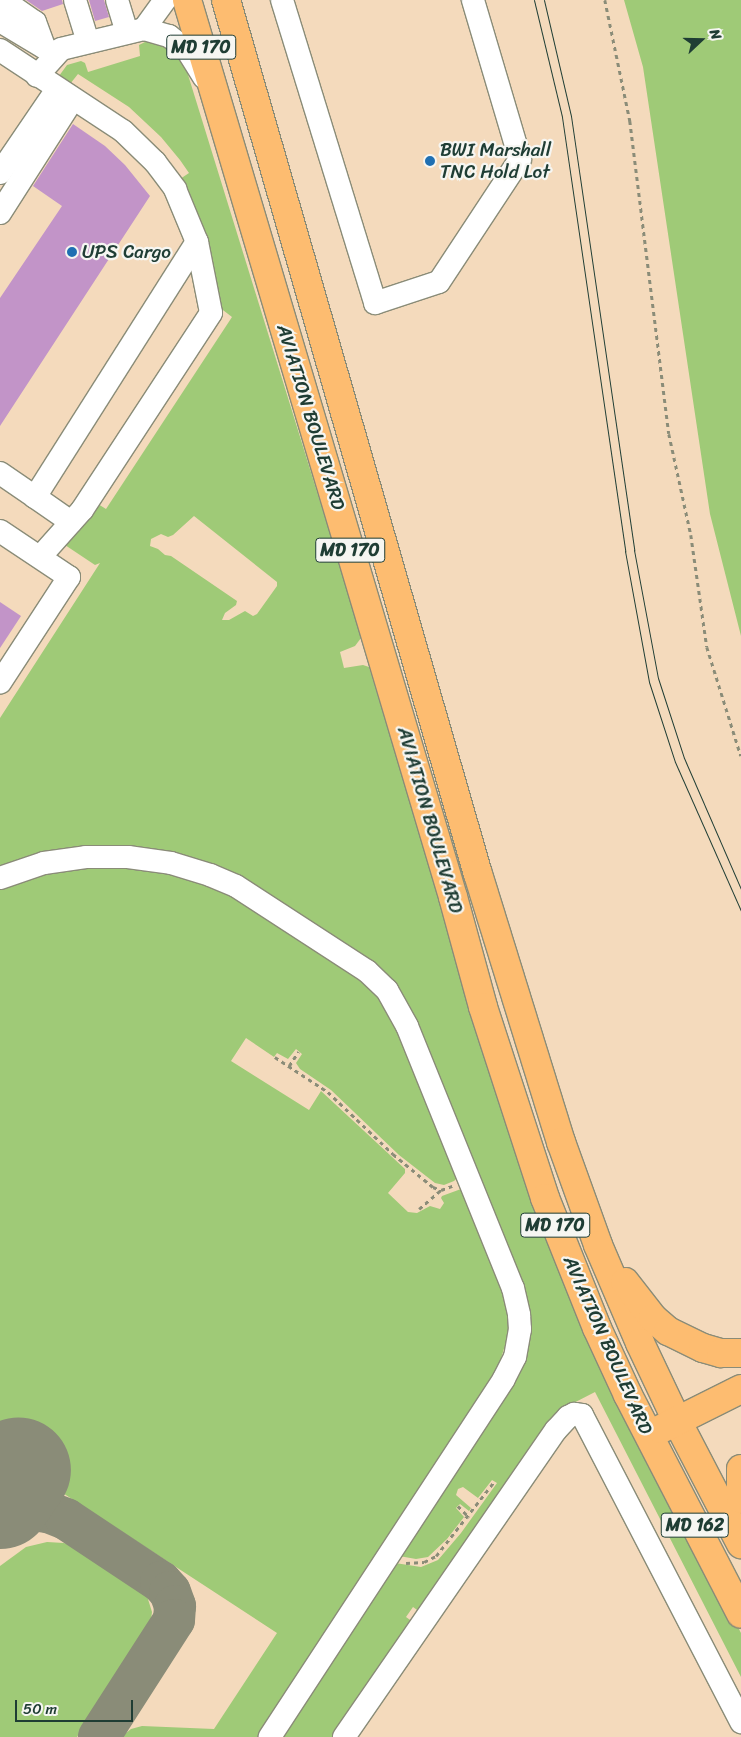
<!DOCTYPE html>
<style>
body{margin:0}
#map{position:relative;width:741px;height:1737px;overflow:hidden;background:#f4dabc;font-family:Sriracha,sans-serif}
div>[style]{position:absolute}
.green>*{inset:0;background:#9fca77}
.taxiway>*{height:42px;margin:-21px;padding:0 21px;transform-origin:21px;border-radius:21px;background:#8a8c78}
.runway>*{height:105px;margin:-52.5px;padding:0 52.5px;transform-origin:52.5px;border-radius:52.5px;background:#8a8c78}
.building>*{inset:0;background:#c294c8}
.path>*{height:2.5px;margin-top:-1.25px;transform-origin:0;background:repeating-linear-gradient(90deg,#8a8c78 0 4px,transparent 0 8px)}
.roads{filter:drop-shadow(1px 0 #8a8c78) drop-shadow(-1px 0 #8a8c78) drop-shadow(0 1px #8a8c78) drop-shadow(0 -1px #8a8c78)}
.minor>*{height:22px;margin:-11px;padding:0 11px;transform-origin:11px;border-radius:11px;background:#fff}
.major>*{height:28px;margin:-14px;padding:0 14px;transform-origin:14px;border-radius:14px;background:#fdbc70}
.tram>*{height:1px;margin:-0.5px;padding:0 0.5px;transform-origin:0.5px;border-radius:0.5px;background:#1f3d34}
.dots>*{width:14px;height:14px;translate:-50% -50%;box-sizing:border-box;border:2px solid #f6f6f2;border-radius:50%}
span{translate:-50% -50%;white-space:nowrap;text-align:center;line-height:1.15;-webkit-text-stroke:4.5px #f6f6f2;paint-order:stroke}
.shield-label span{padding:1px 4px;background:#f6f6f2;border:1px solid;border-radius:4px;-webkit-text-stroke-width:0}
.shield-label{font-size:18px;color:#1f3d34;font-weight:700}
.poi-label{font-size:19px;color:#1f3d34}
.left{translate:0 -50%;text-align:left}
.street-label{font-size:19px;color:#1f3d34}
.north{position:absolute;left:676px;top:15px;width:50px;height:50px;-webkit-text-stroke:4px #f6f6f2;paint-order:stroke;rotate:69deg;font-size:14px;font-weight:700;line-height:20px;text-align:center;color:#1f3d34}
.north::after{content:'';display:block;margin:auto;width:18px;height:22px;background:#1f3d34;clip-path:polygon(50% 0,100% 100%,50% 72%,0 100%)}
.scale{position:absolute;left:15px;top:1700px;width:118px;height:22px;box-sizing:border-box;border:2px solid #1f3d34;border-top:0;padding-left:6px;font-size:15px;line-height:18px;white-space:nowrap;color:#1f3d34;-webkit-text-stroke:4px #f6f6f2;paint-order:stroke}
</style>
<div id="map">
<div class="green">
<i style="clip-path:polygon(624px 0,741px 0,741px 636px,710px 514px,643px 67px)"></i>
<i style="clip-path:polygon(evenodd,149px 40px,169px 44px,185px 65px,361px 634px,361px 638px,355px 646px,340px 652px,344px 668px,363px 665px,369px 667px,426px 855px,471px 1016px,686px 1526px,741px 1633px,741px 1677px,595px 1392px,558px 1411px,420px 1612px,413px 1607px,406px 1617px,413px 1622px,334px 1737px,281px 1737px,395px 1563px,421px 1567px,438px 1560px,461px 1533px,497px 1483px,492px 1480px,478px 1498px,463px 1487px,458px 1489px,456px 1495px,471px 1508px,469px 1511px,460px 1504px,456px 1508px,464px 1517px,447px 1539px,428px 1557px,416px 1559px,399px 1556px,518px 1377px,527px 1355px,530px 1316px,523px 1287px,412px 1013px,207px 864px,0 868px,0 718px,100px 563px,95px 565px,65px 545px,98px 504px,106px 509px,232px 317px,219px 307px,180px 179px,189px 173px,180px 160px,161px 137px,129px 107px,78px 74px,70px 84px,59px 76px,67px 65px,81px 61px,85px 63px,88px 72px,140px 56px,139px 45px,149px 40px,194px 516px,277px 582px,277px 586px,257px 614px,253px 616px,245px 611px,229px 620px,222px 620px,225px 613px,236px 605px,237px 601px,171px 556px,165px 555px,158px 549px,150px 546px,151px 539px,161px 534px,168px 537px,173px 535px,194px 516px)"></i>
<i style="clip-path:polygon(95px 865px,163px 870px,228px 893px,353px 972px,376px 993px,391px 1015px,457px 1178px,454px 1181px,444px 1185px,435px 1183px,399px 1155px,331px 1090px,300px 1069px,296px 1063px,302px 1054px,296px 1049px,288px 1059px,277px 1053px,274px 1057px,246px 1038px,231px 1061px,309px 1110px,321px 1091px,405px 1169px,405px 1173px,388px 1193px,408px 1212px,417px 1213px,430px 1206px,440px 1209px,444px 1203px,441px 1198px,442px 1196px,461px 1189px,505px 1293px,509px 1323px,508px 1336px,497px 1371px,260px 1737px,121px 1737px,131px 1729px,142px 1726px,214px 1729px,277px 1633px,0 1452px,0 888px,31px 876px)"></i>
<i style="clip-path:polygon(47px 1542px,64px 1543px,80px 1549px,136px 1584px,147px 1596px,152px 1612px,151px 1620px,147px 1629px,77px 1737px,0 1737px,0 1566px,26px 1547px)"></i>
</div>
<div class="taxiway">
<i style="left:0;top:1517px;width:32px;rotate:-13deg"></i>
<i style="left:31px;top:1510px;width:17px;rotate:7deg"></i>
<i style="left:48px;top:1512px;width:19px;rotate:21deg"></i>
<i style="left:66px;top:1519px;width:114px;rotate:33.6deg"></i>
<i style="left:161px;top:1582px;width:13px;rotate:48deg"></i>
<i style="left:170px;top:1592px;width:15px;rotate:70deg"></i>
<i style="left:175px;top:1606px;width:14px;rotate:94deg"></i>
<i style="left:174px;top:1620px;width:139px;rotate:122.7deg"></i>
</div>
<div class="runway">
<i style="left:0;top:1496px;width:32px;rotate:-56deg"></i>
</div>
<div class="building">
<i style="clip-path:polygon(26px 0,62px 0,63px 4px,42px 11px)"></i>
<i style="clip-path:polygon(89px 0,104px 0,109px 17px,95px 21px)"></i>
<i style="clip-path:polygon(73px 124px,105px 146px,125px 165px,150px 196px,0 426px,0 298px,62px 206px,33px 186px)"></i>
<i style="clip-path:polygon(0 602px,21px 616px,0 648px)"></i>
</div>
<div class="path">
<i style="left:605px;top:0;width:124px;rotate:78.3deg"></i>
<i style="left:630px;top:121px;width:315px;rotate:82.9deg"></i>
<i style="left:669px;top:434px;width:103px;rotate:77.7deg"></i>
<i style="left:691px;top:535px;width:113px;rotate:81.9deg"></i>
<i style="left:707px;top:647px;width:114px;rotate:72.7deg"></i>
<i style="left:275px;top:1057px;width:64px;rotate:33.4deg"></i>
<i style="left:328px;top:1092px;width:90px;rotate:43.6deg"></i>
<i style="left:393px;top:1154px;width:52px;rotate:39.5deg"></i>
<i style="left:433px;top:1187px;width:9px;rotate:21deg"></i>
<i style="left:441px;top:1190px;width:12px;rotate:-20deg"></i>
<i style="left:289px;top:1066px;width:17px;rotate:-57deg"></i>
<i style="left:419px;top:1209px;width:29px;rotate:-41deg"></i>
<i style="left:458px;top:1506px;width:16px;rotate:45deg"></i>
<i style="left:406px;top:1563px;width:18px;rotate:-3deg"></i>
<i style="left:424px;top:1562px;width:13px;rotate:-27deg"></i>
<i style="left:436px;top:1556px;width:93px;rotate:-52deg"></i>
</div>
<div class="roads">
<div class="minor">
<i style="left:3px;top:0;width:39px;rotate:35deg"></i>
<i style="left:35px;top:22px;width:27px;rotate:70deg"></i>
<i style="left:75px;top:0;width:44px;rotate:72.8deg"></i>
<i style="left:117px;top:0;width:34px;rotate:73deg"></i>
<i style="left:165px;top:0;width:36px;rotate:126deg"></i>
<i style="left:144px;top:29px;width:26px;rotate:16deg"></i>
<i style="left:169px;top:36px;width:23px;rotate:38deg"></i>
<i style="left:187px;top:50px;width:32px;rotate:58deg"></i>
<i style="left:282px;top:0;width:317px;rotate:72.9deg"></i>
<i style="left:375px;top:303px;width:67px;rotate:-18.2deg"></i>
<i style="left:439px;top:282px;width:147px;rotate:-56.6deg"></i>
<i style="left:520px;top:159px;width:166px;rotate:-106.5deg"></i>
<i style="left:0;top:21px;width:56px;rotate:31.1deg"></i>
<i style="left:0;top:50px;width:147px;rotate:33.4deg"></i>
<i style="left:123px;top:131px;width:45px;rotate:44.1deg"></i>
<i style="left:155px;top:162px;width:34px;rotate:53deg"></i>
<i style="left:175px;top:189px;width:57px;rotate:67.5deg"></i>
<i style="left:197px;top:242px;width:72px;rotate:78.8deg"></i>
<i style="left:211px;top:313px;width:235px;rotate:123.2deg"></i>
<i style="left:82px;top:510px;width:63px;rotate:131.8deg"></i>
<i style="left:37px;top:76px;width:36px;rotate:-48deg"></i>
<i style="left:61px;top:49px;width:85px;rotate:-13.5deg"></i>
<i style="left:0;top:173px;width:102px;rotate:-55.8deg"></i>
<i style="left:0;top:213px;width:135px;rotate:-57.4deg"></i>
<i style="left:0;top:473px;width:42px;rotate:34.4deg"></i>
<i style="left:71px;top:522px;width:44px;rotate:-145.2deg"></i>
<i style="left:35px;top:497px;width:302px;rotate:-57.6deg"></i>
<i style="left:0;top:531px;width:83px;rotate:33.7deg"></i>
<i style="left:69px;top:577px;width:126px;rotate:123.1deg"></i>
<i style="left:0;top:878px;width:46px;rotate:-18.8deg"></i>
<i style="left:44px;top:863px;width:42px;rotate:-8.1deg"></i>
<i style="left:86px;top:857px;width:42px"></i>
<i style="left:128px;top:857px;width:43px;rotate:7.9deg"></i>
<i style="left:171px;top:863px;width:41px;rotate:17.1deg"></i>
<i style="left:210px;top:875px;width:28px;rotate:23deg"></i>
<i style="left:236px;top:886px;width:156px;rotate:33deg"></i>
<i style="left:367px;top:971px;width:28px;rotate:44deg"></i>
<i style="left:387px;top:990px;width:41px;rotate:60.9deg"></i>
<i style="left:407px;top:1026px;width:283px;rotate:68deg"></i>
<i style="left:513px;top:1288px;width:28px;rotate:77deg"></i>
<i style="left:519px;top:1315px;width:14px;rotate:86deg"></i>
<i style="left:520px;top:1329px;width:28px;rotate:100deg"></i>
<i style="left:515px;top:1357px;width:25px;rotate:117deg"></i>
<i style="left:504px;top:1379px;width:428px;rotate:123.2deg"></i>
<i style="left:344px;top:1737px;width:373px;rotate:-55.4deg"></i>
<i style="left:556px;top:1430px;width:18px;rotate:-47deg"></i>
<i style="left:568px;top:1417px;width:7px;rotate:-27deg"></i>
<i style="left:574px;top:1414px;width:8px;rotate:7deg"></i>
<i style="left:582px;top:1415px;width:346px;rotate:62.6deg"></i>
</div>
<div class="major">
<i style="left:187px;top:0;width:936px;rotate:73.48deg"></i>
<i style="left:453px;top:897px;width:114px;rotate:74.7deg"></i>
<i style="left:483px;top:1007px;width:201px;rotate:72deg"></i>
<i style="left:545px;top:1198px;width:140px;rotate:68.2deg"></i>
<i style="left:597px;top:1328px;width:74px;rotate:65.2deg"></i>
<i style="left:628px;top:1395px;width:246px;rotate:62.7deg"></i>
<i style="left:226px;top:0;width:910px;rotate:73.92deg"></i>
<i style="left:478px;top:874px;width:281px;rotate:72.8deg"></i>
<i style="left:561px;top:1142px;width:109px;rotate:70.2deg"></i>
<i style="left:598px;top:1245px;width:107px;rotate:66.8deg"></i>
<i style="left:640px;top:1343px;width:86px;rotate:64.6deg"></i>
<i style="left:677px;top:1421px;width:139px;rotate:62.5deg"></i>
<i style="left:625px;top:1282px;width:46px;rotate:52.1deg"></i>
<i style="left:653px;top:1318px;width:20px;rotate:41deg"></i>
<i style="left:668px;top:1331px;width:39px;rotate:26deg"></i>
<i style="left:703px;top:1348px;width:19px;rotate:16deg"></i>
<i style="left:721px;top:1353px;width:20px"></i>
<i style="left:661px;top:1429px;width:89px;rotate:-26.6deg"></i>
<i style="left:741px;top:1469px;width:30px;rotate:90deg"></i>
</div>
</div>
<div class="tram">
<i style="left:534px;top:0;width:120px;rotate:76.5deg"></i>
<i style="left:562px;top:117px;width:439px;rotate:81.7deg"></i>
<i style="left:625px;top:551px;width:133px;rotate:79.6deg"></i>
<i style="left:649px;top:682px;width:84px;rotate:72deg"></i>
<i style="left:675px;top:762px;width:163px;rotate:66.1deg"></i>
<i style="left:544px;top:0;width:119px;rotate:76.9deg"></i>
<i style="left:571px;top:116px;width:439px;rotate:81.7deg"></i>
<i style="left:634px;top:550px;width:130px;rotate:79.4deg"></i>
<i style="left:658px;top:678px;width:84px;rotate:72deg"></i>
<i style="left:684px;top:758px;width:143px;rotate:66.5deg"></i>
</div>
<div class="dots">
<i style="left:430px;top:161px;background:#1f6fb2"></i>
<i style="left:72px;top:252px;background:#1f6fb2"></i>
</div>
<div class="shield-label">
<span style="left:201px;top:47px">MD 170</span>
<span style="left:350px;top:550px">MD 170</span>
<span style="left:555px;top:1225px">MD 170</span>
<span style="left:695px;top:1525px">MD 162</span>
</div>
<div class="poi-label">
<span class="left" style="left:440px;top:161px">BWI Marshall<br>TNC Hold Lot</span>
<span class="left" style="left:82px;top:252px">UPS Cargo</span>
</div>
<div class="street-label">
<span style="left:311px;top:417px;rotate:73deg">AVIATION BOULEVARD</span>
<span style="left:430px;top:820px;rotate:74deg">AVIATION BOULEVARD</span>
<span style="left:608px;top:1345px;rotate:66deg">AVIATION BOULEVARD</span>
</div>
<div class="north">N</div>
<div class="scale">50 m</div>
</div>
